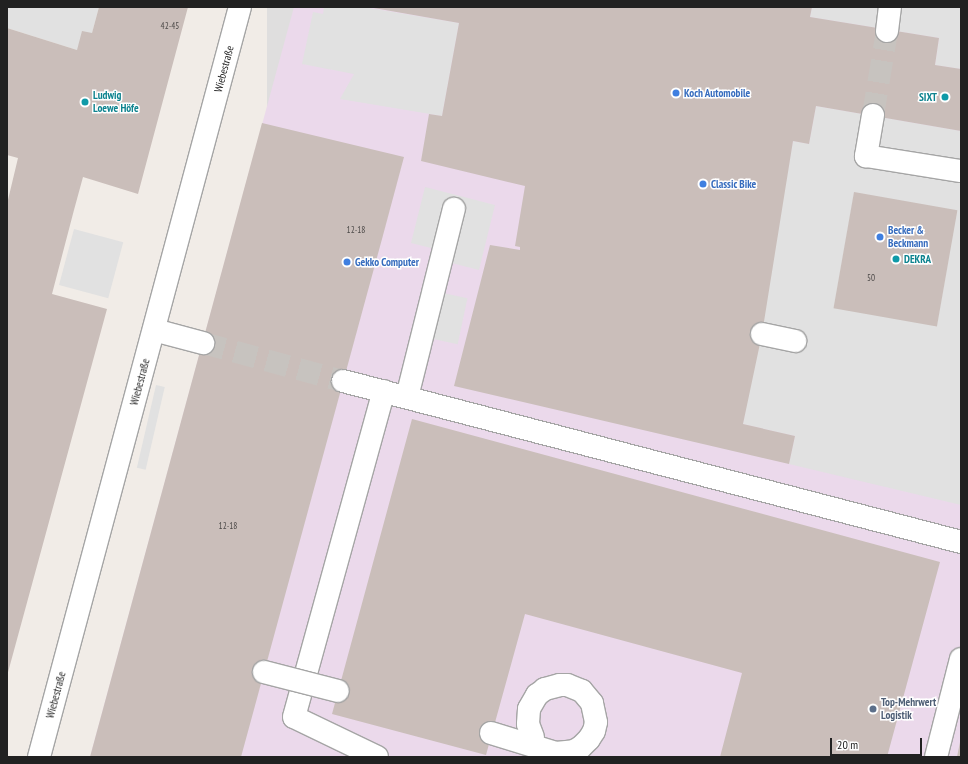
<!DOCTYPE html>
<meta charset="utf-8">
<style>
body{margin:0}
#map{position:relative;width:968px;height:764px;overflow:hidden;background:#f1ece7;font-family:"PT Sans Narrow",sans-serif}
div>[style]{position:absolute}
.residential>*{inset:0;background:#dfdede;transform-origin:0 0}
.industrial>*{inset:0;background:#ebd9eb}
.parking>*{inset:0;background:#e1e1e1;transform-origin:0 0}
.building>*{inset:0;background:#cabeba;transform-origin:0 0}
.minor-tunnel>*{height:22px;margin-top:-11px;transform-origin:0;background:repeating-linear-gradient(90deg,#c7c3bf 0 22px,transparent 0 33px)}
.roads{filter:drop-shadow(1px 0 #a5a5a5) drop-shadow(-1px 0 #a5a5a5) drop-shadow(0 1px #a5a5a5) drop-shadow(0 -1px #a5a5a5)}
.minor>*{height:22px;margin:-11px;padding:0 11px;transform-origin:11px;border-radius:11px;background:#fff}
.bridges{filter:drop-shadow(1px 0 #a5a5a5) drop-shadow(-1px 0 #a5a5a5) drop-shadow(0 1px #a5a5a5) drop-shadow(0 -1px #a5a5a5)}
.minor-bridge>*{height:22px;margin:-11px;padding:0 11px;transform-origin:11px;border-radius:11px;background:#fff}
.dots>*{width:11px;height:11px;translate:-50% -50%;box-sizing:border-box;border:2px solid #fff;border-radius:50%}
span{translate:-50% -50%;white-space:nowrap;text-align:center;line-height:1.15;-webkit-text-stroke:3px #fff;paint-order:stroke}
.number-label{font-size:9px;color:#4b4847}
.number-label span{-webkit-text-stroke-width:0}
.street-label{font-size:11px;color:#212121}
.shop-label{font-size:11px;color:#366cbe;font-weight:700}
.left{translate:0 -50%;text-align:left}
.culture-label{font-size:11px;color:#0d838f;font-weight:700}
.right{translate:-100% -50%;text-align:right}
.service-label{font-size:11px;color:#4e5e75;font-weight:700}
.frame{position:absolute;inset:0;border:8px solid #212121;pointer-events:none}
.scale{position:absolute;left:830px;top:738px;width:92px;height:18px;box-sizing:border-box;border:2px solid #212121;border-top:0;padding-left:5px;font-size:12px;line-height:14px;white-space:nowrap;color:#212121;-webkit-text-stroke:3px #fff;paint-order:stroke}
</style>
<div id="map">
<div class="residential">
<i style="left:267px;top:7px;width:27px;height:776px"></i>
</div>
<div class="industrial">
<i style="clip-path:polygon(294px 7px,961px 7px,961px 757px,90px 757px)"></i>
</div>
<div class="parking">
<i style="clip-path:polygon(7px 7px,99px 7px,92px 33px,77px 50px,7px 28px)"></i>
<i style="clip-path:polygon(324px 7px,363px 7px,459px 23px,442px 116px,340px 99px,354px 74px,302px 64px,313px 12px,323px 14px)"></i>
<i style="clip-path:polygon(812px 7px,961px 7px,961px 69px,935px 65px,939px 38px,810px 17px)"></i>
<i style="clip-path:polygon(816px 106px,961px 131px,961px 505px,789px 464px,795px 436px,743px 424px,793px 141px,809px 144px)"></i>
<i style="clip-path:polygon(425px 187px,495px 205px,479px 270px,432px 258px,435px 249px,411px 243px)"></i>
<i style="left:74px;top:229px;width:51px;height:58px;rotate:15deg"></i>
<i style="left:443px;top:293px;width:25px;height:47px;rotate:12deg"></i>
<i style="left:156px;top:385px;width:9px;height:85px;rotate:13deg"></i>
</div>
<div class="building">
<i style="clip-path:polygon(99px 7px,188px 7px,138px 194px,83px 177px,74px 210px,52px 294px,107px 309px,7px 676px,7px 204px,18px 158px,7px 155px,7px 28px,77px 50px,82px 31px,92px 33px)"></i>
<i style="clip-path:polygon(368px 7px,812px 7px,810px 17px,939px 38px,935px 65px,961px 69px,961px 131px,816px 106px,809px 144px,793px 141px,762px 334px,743px 424px,795px 436px,789px 464px,454px 386px,490px 245px,520px 250px,520px 247px,515px 246px,525px 186px,421px 161px,429px 114px,442px 116px,459px 23px)"></i>
<i style="clip-path:polygon(262px 123px,404px 157px,382px 239px,241px 757px,90px 757px)"></i>
<i style="left:854px;top:192px;width:105px;height:118px;rotate:10deg"></i>
<i style="clip-path:polygon(412px 419px,940px 562px,887px 757px,720px 757px,742px 673px,525px 614px,486px 755px,332px 714px)"></i>
<i style="clip-path:polygon(960px 742px,961px 757px,957px 757px)"></i>
</div>
<div class="minor-tunnel">
<i style="left:873px;top:115px;width:85px;rotate:-80.5deg"></i>
<i style="left:203px;top:343px;width:145px;rotate:15.2deg"></i>
</div>
<div class="roads">
<div class="minor">
<i style="left:887px;top:31px;width:24px;rotate:-83deg"></i>
<i style="left:873px;top:115px;width:42px;rotate:99.7deg"></i>
<i style="left:866px;top:156px;width:96px;rotate:9deg"></i>
<i style="left:154px;top:330px;width:51px;rotate:14.9deg"></i>
<i style="left:762px;top:334px;width:34px;rotate:12deg"></i>
<i style="left:343px;top:381px;width:639px;rotate:14.6deg"></i>
<i style="left:407px;top:397px;width:194px;rotate:-76deg"></i>
<i style="left:39px;top:757px;width:776px;rotate:-75deg"></i>
<i style="left:377px;top:757px;width:92px;rotate:-154.3deg"></i>
<i style="left:294px;top:717px;width:338px;rotate:-74.6deg"></i>
<i style="left:936px;top:757px;width:101px;rotate:-75.7deg"></i>
</div>
</div>
<div class="bridges">
<div class="minor-bridge">
<i style="left:264px;top:672px;width:76px;rotate:14.4deg"></i>
<i style="left:491px;top:733px;width:68px;rotate:17.1deg"></i>
<i style="left:556px;top:753px;width:18px;rotate:-6deg"></i>
<i style="left:574px;top:751px;width:8px;rotate:-30deg"></i>
<i style="left:581px;top:747px;width:11px;rotate:-45deg"></i>
<i style="left:589px;top:739px;width:9px;rotate:-58deg"></i>
<i style="left:594px;top:731px;width:9px;rotate:-77deg"></i>
<i style="left:596px;top:722px;width:19px;rotate:-102deg"></i>
<i style="left:592px;top:703px;width:16px;rotate:-130deg"></i>
<i style="left:582px;top:691px;width:16px;rotate:-158deg"></i>
<i style="left:567px;top:685px;width:7px;rotate:180deg"></i>
<i style="left:560px;top:685px;width:16px;rotate:165deg"></i>
<i style="left:545px;top:689px;width:10px;rotate:143deg"></i>
<i style="left:537px;top:695px;width:16px;rotate:120deg"></i>
<i style="left:529px;top:709px;width:15px;rotate:94deg"></i>
<i style="left:528px;top:724px;width:14px;rotate:69deg"></i>
</div>
</div>
<div class="dots">
<i style="left:676px;top:93px;background:#3f7fe0"></i>
<i style="left:945px;top:97px;background:#0f9aa8"></i>
<i style="left:85px;top:102px;background:#0f9aa8"></i>
<i style="left:703px;top:184px;background:#3f7fe0"></i>
<i style="left:880px;top:237px;background:#3f7fe0"></i>
<i style="left:896px;top:259px;background:#0f9aa8"></i>
<i style="left:347px;top:262px;background:#3f7fe0"></i>
<i style="left:873px;top:709px;background:#5c6f8a"></i>
</div>
<div class="number-label">
<span style="left:170px;top:26px">42-45</span>
<span style="left:356px;top:230px">12-18</span>
<span style="left:871px;top:278px">50</span>
<span style="left:228px;top:526px">12-18</span>
</div>
<div class="street-label">
<span style="left:224px;top:69px;rotate:-75deg">Wiebestraße</span>
<span style="left:140px;top:382px;rotate:-75deg">Wiebestraße</span>
<span style="left:56px;top:695px;rotate:-75deg">Wiebestraße</span>
</div>
<div class="shop-label">
<span class="left" style="left:684px;top:93px">Koch Automobile</span>
<span class="left" style="left:711px;top:184px">Classic Bike</span>
<span class="left" style="left:888px;top:237px">Becker &amp;<br>Beckmann</span>
<span class="left" style="left:355px;top:262px">Gekko Computer</span>
</div>
<div class="culture-label">
<span class="left" style="left:93px;top:102px">Ludwig<br>Loewe Höfe</span>
<span class="right" style="left:937px;top:97px">SIXT</span>
<span class="left" style="left:904px;top:259px">DEKRA</span>
</div>
<div class="service-label">
<span class="left" style="left:881px;top:709px">Top-Mehrwert<br>Logistik</span>
</div>
<div class="frame"></div>
<div class="scale">20 m</div>
</div>
